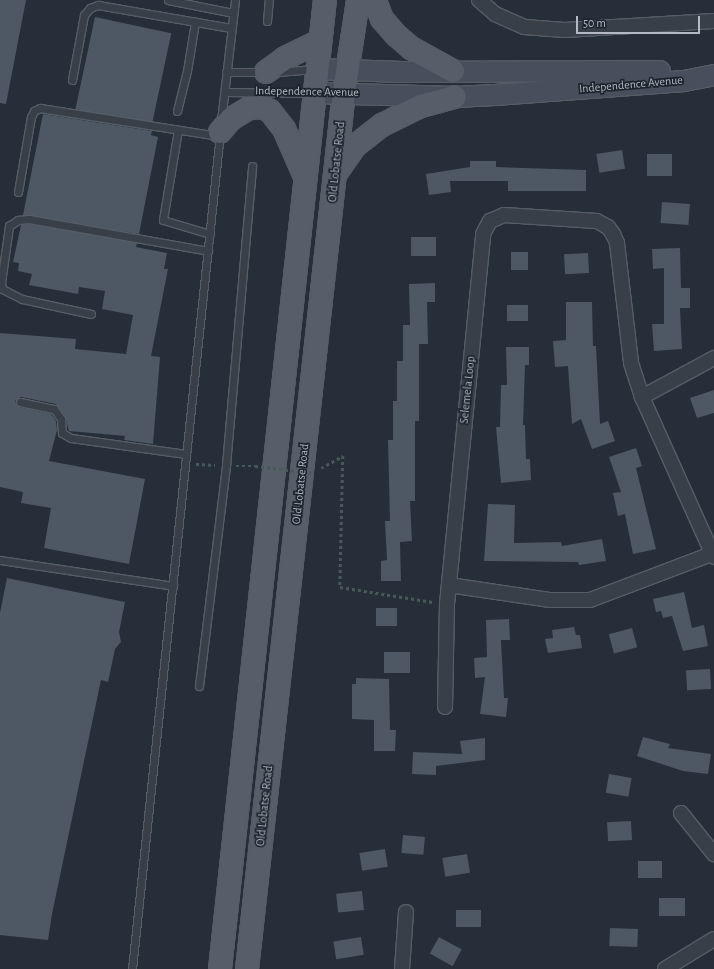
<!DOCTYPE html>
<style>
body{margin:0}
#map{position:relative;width:714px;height:969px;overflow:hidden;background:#252e39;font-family:"Alegreya Sans",sans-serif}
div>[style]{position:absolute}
.building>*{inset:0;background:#4d5864;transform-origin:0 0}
.path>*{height:2.5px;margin-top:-1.25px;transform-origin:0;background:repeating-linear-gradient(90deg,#48595b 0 3px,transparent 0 6px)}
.roads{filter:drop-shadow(1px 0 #565d67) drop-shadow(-1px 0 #565d67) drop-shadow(0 1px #565d67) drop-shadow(0 -1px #565d67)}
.lane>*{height:7px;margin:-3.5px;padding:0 3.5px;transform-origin:3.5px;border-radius:3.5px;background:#383f49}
.street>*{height:14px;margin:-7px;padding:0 7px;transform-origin:7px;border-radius:7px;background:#383f49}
.secondary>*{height:20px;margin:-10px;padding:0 10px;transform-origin:10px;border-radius:10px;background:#474f5c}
.primary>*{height:22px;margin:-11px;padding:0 11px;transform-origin:11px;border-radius:11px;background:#565e69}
.path-bridge>*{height:2.5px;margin-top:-1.25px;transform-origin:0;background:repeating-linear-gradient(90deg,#48595b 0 3px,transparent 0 6px)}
span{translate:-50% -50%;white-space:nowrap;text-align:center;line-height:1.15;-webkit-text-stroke:3.5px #1d242e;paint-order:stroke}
.street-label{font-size:12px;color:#b3bac5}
.scale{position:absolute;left:576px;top:16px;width:124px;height:18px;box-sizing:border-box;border:2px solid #b3bac5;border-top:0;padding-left:5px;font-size:12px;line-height:14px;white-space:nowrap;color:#b3bac5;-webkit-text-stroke:3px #1d242e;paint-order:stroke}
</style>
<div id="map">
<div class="building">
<i style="clip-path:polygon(0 0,26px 0,6px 104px,0 103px)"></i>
<i style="left:95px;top:17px;width:78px;height:94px;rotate:12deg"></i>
<i style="clip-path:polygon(43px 114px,152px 131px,151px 135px,158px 137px,139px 234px,23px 215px)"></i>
<i style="left:622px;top:150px;width:19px;height:26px;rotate:81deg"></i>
<i style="left:647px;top:154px;width:25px;height:22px"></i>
<i style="clip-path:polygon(470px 161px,496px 161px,496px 167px,586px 170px,586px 191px,508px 191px,508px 181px,450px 181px,451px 192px,429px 195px,426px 174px,470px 167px)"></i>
<i style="left:662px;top:202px;width:28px;height:21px;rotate:4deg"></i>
<i style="clip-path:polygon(29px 224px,137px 243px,136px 247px,167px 253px,164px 269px,168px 269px,151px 356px,160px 357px,153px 444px,124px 440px,125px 436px,69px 431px,65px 416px,56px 404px,21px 397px,15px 401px,19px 407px,51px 414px,56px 421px,57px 430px,49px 461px,145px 479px,129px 564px,44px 548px,51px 508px,21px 503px,23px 492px,0 487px,0 333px,76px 339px,75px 349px,126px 354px,133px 315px,102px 309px,105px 291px,79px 287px,78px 294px,29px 285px,32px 274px,18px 271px,19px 263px,13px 262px,21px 225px)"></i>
<i style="left:411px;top:237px;width:25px;height:19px"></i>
<i style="clip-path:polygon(680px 248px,681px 288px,690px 288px,690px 308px,680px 308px,682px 349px,654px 351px,652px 324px,664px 324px,664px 268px,653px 269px,652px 249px)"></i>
<i style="left:511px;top:252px;width:17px;height:18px"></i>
<i style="left:588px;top:253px;width:20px;height:24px;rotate:87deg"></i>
<i style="clip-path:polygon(435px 283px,435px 302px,427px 302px,428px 344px,419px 344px,419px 421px,415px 421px,415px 501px,410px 501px,412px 541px,400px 542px,401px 581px,381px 581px,381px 561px,387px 560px,385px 521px,390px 521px,388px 440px,393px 440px,393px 401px,397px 401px,397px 361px,403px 361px,403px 325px,410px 325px,409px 284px)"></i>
<i style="clip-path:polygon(566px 302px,592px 302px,593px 346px,596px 346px,600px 424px,608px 421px,615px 441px,592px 449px,581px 419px,572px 424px,568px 366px,555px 367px,553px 341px,566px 340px)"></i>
<i style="left:507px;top:305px;width:21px;height:16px"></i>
<i style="clip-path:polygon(506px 347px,529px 347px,529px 365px,525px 365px,523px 425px,525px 425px,526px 459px,530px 459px,531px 480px,501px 483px,496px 427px,500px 427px,501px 385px,507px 385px)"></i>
<i style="clip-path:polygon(714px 390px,714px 413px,697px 418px,690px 398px)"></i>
<i style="clip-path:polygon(636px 448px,642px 466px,636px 468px,656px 549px,633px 554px,625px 514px,618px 516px,613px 493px,621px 492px,609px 457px)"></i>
<i style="clip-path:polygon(488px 504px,515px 505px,514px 543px,561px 542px,562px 546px,602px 539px,606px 561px,579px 565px,578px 562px,484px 561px)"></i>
<i style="clip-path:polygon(7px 578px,125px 602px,119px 632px,121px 642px,115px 649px,108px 682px,101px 680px,52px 914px,48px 940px,0 935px,0 613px)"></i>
<i style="clip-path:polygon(684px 592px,692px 628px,704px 625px,708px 646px,683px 651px,672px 616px,663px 618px,661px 611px,656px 612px,653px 599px)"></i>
<i style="left:376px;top:608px;width:21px;height:18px"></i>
<i style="clip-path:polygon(509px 619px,510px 640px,501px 640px,504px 698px,508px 698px,506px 717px,480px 714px,485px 677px,475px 678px,474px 658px,487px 657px,486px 620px)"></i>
<i style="clip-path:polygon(574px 627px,576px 635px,580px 635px,582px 648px,548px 653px,545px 639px,553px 638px,552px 630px)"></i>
<i style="left:632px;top:628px;width:20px;height:24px;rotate:75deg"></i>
<i style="left:384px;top:652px;width:26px;height:21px"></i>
<i style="left:710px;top:669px;width:20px;height:24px;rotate:87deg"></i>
<i style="clip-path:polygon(356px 678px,389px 679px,390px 730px,396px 730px,395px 751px,374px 751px,374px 720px,352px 719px,352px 684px,356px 684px)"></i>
<i style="clip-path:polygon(643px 737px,670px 744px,668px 748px,711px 754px,708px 774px,683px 771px,637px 756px)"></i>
<i style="clip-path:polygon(485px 738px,485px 760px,436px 766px,436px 775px,412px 774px,413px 752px,462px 754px,460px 741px)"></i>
<i style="left:609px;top:774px;width:23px;height:19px;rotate:10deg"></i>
<i style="left:631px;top:821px;width:19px;height:24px;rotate:87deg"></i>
<i style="left:403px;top:835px;width:22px;height:18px;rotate:5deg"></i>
<i style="left:385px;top:849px;width:18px;height:26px;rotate:81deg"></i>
<i style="left:467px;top:854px;width:19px;height:25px;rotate:81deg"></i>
<i style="left:638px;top:861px;width:24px;height:17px"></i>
<i style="left:362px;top:891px;width:19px;height:26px;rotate:84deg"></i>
<i style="left:685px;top:898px;width:18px;height:26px;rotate:90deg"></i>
<i style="left:456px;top:910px;width:25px;height:17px"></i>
<i style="left:610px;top:928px;width:28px;height:18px;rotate:2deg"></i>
<i style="left:361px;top:937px;width:18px;height:28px;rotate:81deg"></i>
<i style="left:439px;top:937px;width:26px;height:19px;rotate:29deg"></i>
</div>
<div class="path">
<i style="left:196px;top:464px;width:19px;rotate:3deg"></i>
<i style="left:236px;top:466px;width:19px"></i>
<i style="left:321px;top:468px;width:25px;rotate:-29deg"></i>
<i style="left:343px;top:456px;width:131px;rotate:91.3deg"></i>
<i style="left:340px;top:587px;width:94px;rotate:9.2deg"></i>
</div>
<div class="roads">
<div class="lane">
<i style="left:168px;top:0;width:66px;rotate:11.3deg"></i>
<i style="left:267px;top:21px;width:21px;rotate:-85deg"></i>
<i style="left:226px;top:72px;width:38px"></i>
<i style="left:276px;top:72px;width:40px;rotate:-4.3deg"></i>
<i style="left:72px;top:80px;width:66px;rotate:-79.5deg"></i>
<i style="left:84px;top:15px;width:9px;rotate:-49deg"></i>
<i style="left:90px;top:8px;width:9px;rotate:-21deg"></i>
<i style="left:98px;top:5px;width:135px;rotate:9.8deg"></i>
<i style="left:225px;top:92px;width:87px;rotate:0.7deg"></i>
<i style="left:177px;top:111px;width:41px;rotate:-76deg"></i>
<i style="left:187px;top:71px;width:50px;rotate:-80.7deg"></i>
<i style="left:221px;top:121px;width:122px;rotate:-83.4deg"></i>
<i style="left:178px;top:130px;width:91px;rotate:99.5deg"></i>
<i style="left:163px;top:220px;width:49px;rotate:16.6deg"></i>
<i style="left:18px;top:192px;width:76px;rotate:-80.2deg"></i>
<i style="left:31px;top:117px;width:7px;rotate:-63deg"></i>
<i style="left:34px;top:111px;width:7px;rotate:-27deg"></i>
<i style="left:40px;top:108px;width:180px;rotate:8.9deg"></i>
<i style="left:91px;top:314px;width:71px;rotate:-167.7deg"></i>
<i style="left:22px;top:299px;width:22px;rotate:-153deg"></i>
<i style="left:2px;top:289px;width:6px;rotate:-99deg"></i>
<i style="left:1px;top:283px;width:58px;rotate:-82deg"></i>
<i style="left:9px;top:226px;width:11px;rotate:-34deg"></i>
<i style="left:18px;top:220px;width:11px;rotate:-5deg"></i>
<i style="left:29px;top:219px;width:182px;rotate:10.1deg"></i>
<i style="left:20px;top:402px;width:35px;rotate:12deg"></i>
<i style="left:54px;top:409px;width:12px;rotate:55deg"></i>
<i style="left:61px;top:419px;width:14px;rotate:86deg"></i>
<i style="left:62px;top:433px;width:10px;rotate:29deg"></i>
<i style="left:71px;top:438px;width:116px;rotate:7.9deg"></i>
<i style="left:0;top:560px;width:175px;rotate:8.5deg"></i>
<i style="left:199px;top:686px;width:223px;rotate:-83deg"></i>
<i style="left:226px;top:465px;width:300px;rotate:-85deg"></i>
<i style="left:132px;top:969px;width:841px;rotate:-83.99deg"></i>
</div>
<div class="street">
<i style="left:479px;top:0;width:21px;rotate:41deg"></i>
<i style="left:495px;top:14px;width:32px;rotate:24deg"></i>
<i style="left:524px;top:27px;width:41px;rotate:4.2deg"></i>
<i style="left:565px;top:30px;width:149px;rotate:-3.5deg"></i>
<i style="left:642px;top:397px;width:82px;rotate:-28.4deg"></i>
<i style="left:449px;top:585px;width:101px;rotate:8.5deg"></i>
<i style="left:549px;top:600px;width:41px"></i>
<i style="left:590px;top:600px;width:130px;rotate:-20.7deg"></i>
<i style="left:445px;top:707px;width:103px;rotate:-88.9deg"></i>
<i style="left:447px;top:604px;width:372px;rotate:-84.4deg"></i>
<i style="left:483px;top:234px;width:15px;rotate:-62deg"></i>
<i style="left:490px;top:221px;width:15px;rotate:-23deg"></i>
<i style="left:504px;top:215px;width:93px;rotate:3.7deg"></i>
<i style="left:597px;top:221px;width:13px;rotate:29deg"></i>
<i style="left:608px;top:227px;width:9px;rotate:54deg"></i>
<i style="left:613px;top:234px;width:10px;rotate:66deg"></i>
<i style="left:617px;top:243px;width:121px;rotate:83.3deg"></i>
<i style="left:631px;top:363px;width:36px;rotate:72deg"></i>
<i style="left:642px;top:397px;width:175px;rotate:65.8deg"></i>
<i style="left:681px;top:813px;width:53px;rotate:51.2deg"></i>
<i style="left:402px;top:969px;width:57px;rotate:-86deg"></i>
<i style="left:665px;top:969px;width:57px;rotate:-31.5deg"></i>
</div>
<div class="secondary">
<i style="left:317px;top:69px;width:85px;rotate:2deg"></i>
<i style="left:402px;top:72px;width:258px;rotate:-0.2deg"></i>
<i style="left:316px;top:93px;width:139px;rotate:1.6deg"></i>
<i style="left:455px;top:97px;width:40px;rotate:-2.9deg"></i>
<i style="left:495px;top:95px;width:190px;rotate:-4.2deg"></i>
<i style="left:684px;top:81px;width:31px;rotate:-11deg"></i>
</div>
<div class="primary">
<i style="left:375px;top:0;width:20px;rotate:70deg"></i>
<i style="left:382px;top:19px;width:21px;rotate:49deg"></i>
<i style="left:396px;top:35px;width:20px;rotate:41deg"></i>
<i style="left:411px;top:48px;width:48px;rotate:28.7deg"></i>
<i style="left:266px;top:72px;width:24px;rotate:-36deg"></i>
<i style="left:285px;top:58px;width:39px;rotate:-26deg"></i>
<i style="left:220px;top:132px;width:17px;rotate:-50deg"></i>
<i style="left:231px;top:119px;width:21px;rotate:-31deg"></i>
<i style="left:249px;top:108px;width:13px;rotate:-4deg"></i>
<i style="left:262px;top:107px;width:9px;rotate:27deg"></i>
<i style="left:270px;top:111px;width:23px;rotate:52deg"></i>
<i style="left:284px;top:129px;width:52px;rotate:66.4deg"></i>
<i style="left:337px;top:172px;width:32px;rotate:-55deg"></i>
<i style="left:355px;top:146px;width:34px;rotate:-38deg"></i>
<i style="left:382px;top:125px;width:43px;rotate:-26deg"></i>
<i style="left:421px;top:106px;width:35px;rotate:-15deg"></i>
<i style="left:220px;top:969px;width:975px;rotate:-83.82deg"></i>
<i style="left:247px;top:969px;width:882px;rotate:-83.69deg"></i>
<i style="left:344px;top:92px;width:93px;rotate:-81.3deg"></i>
</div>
</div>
<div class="path-bridge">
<i style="left:255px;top:466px;width:57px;rotate:7deg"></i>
</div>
<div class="street-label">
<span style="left:631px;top:85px;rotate:-5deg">Independence Avenue</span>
<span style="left:307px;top:92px;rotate:1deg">Independence Avenue</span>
<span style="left:337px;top:162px;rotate:-84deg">Old Lobatse Road</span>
<span style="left:468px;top:390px;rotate:-84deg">Selemela Loop</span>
<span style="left:301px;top:484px;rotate:-84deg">Old Lobatse Road</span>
<span style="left:265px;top:806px;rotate:-84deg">Old Lobatse Road</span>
</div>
<div class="scale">50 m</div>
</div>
